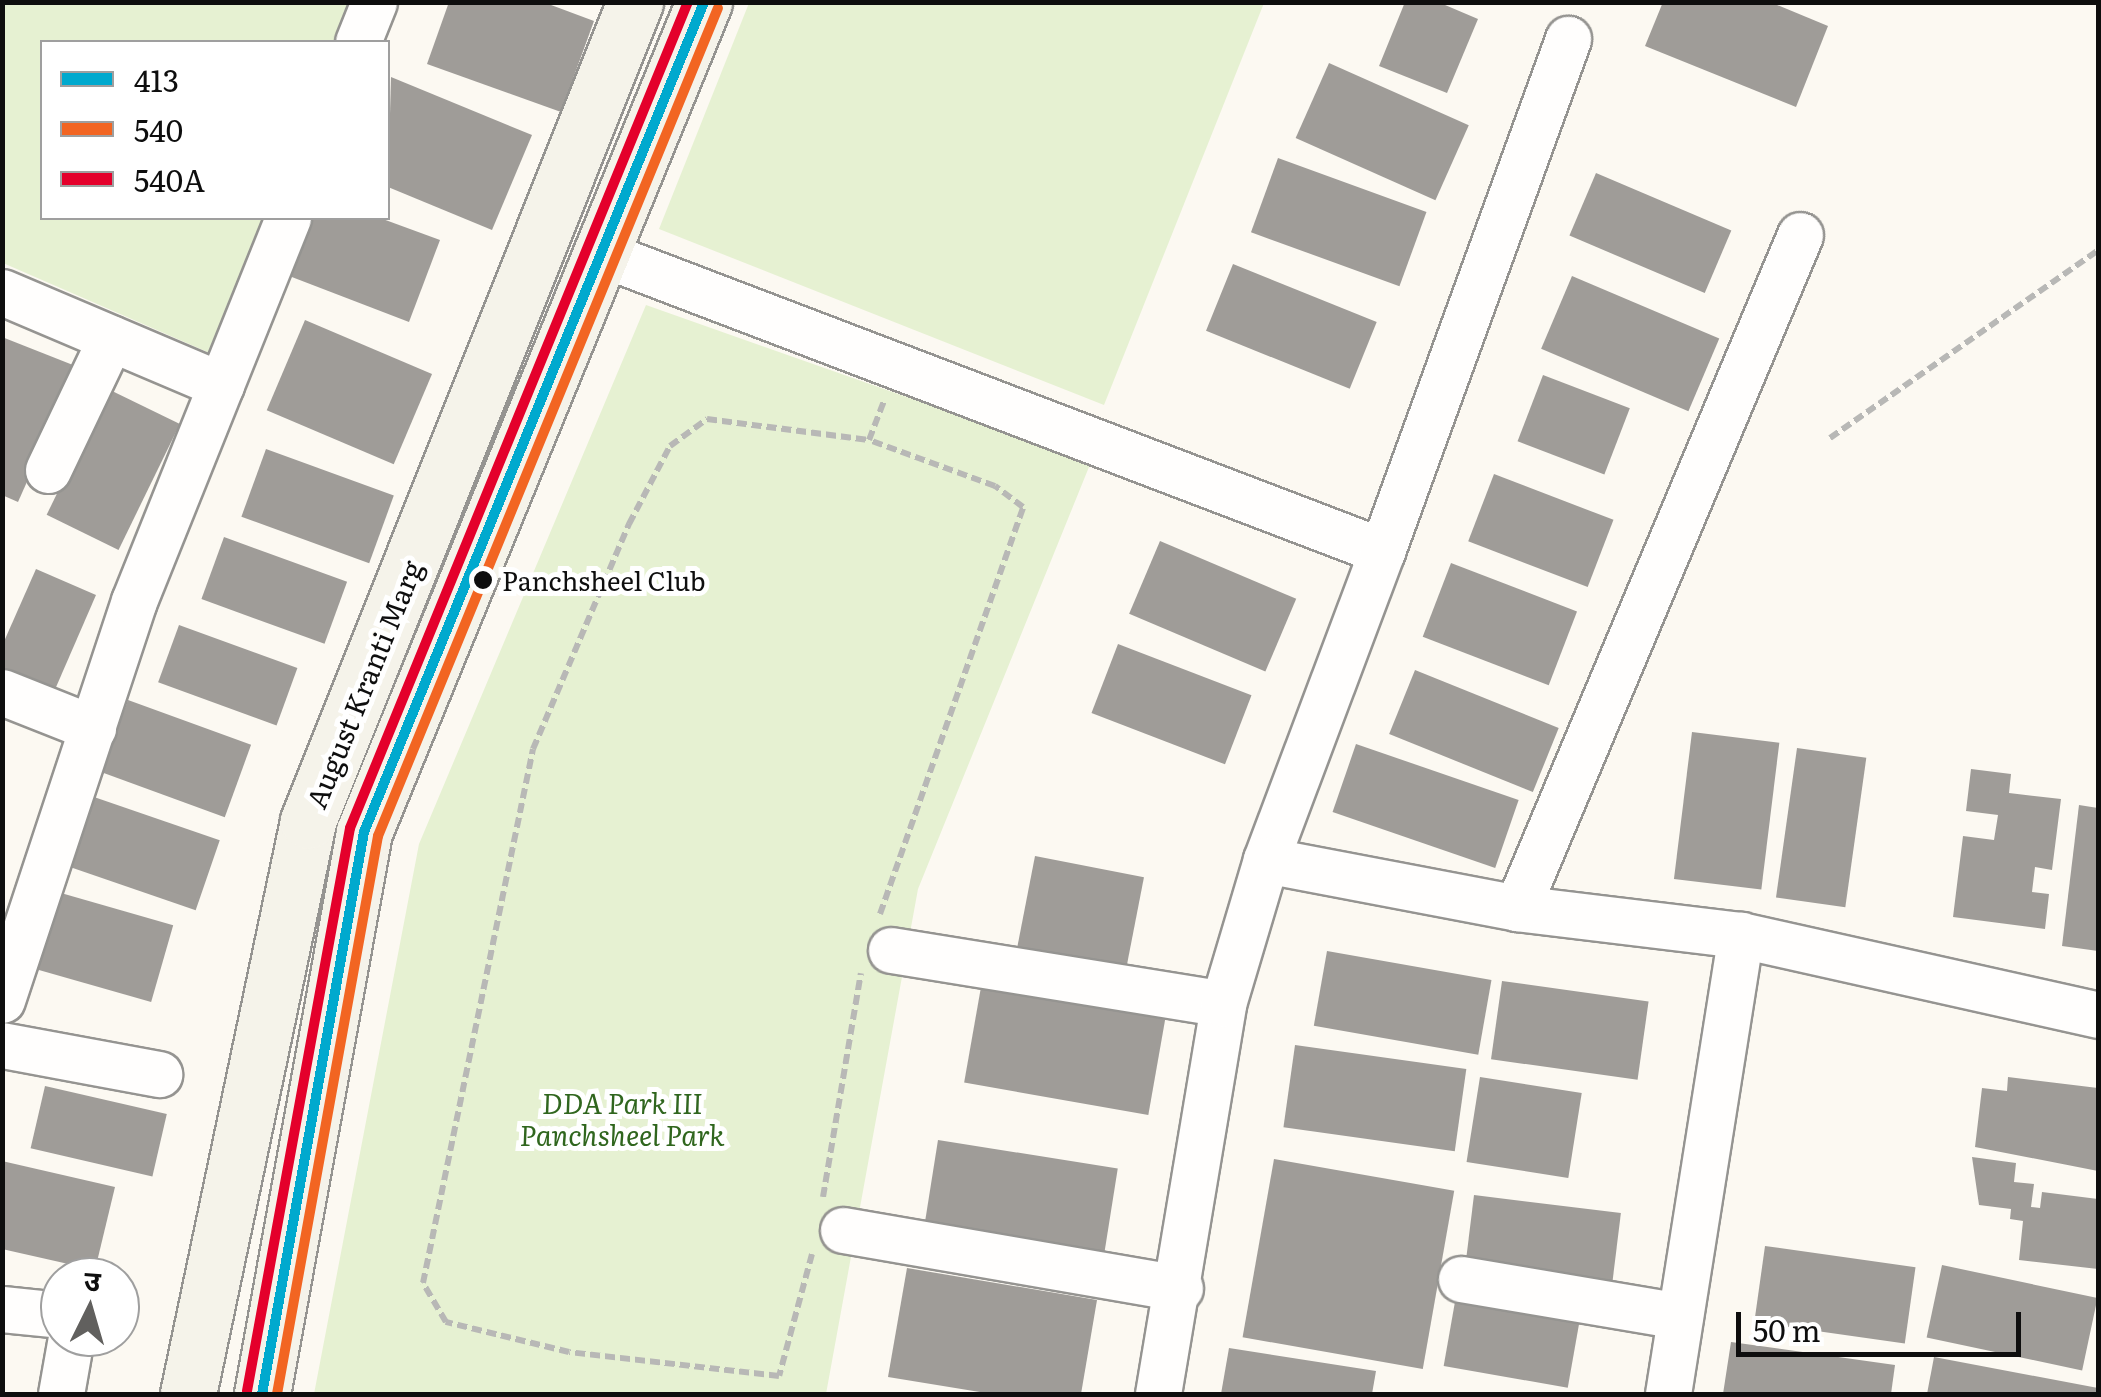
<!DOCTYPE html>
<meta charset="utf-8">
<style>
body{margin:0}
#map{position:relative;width:2101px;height:1397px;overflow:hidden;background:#fcf9f2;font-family:Literata,"Noto Sans Devanagari",serif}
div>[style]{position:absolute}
.green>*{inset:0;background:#e6f1d2}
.building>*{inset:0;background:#9f9c98;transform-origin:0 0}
.path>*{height:6px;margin-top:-3px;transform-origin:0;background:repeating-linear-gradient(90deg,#b8b8b6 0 10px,transparent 0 15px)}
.roads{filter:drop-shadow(2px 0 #959491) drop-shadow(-2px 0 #959491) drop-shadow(0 2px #959491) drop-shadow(0 -2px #959491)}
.minor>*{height:45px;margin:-22.5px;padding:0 22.5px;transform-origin:22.5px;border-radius:22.5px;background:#fffefd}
.secondary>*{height:55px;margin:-27.5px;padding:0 27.5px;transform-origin:27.5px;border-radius:27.5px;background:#f5f3ea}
.bus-1>*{height:10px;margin:-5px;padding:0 5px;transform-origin:5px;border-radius:5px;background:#00a9ce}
.bus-2>*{height:10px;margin:-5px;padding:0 5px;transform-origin:5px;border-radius:5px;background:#f26522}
.bus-3>*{height:10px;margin:-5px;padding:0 5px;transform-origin:5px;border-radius:5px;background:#e4002b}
.dots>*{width:28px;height:28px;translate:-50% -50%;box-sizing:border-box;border:5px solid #fff;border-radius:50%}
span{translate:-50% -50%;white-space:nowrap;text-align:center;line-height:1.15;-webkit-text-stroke:10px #fff;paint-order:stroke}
.bus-label{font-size:26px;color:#0e0e0e}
.left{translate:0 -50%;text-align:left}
.street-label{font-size:28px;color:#0e0e0e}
.park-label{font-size:28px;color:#30661e;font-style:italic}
.frame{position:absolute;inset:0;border:5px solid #0e0e0e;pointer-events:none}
.legend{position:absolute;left:40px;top:40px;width:350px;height:180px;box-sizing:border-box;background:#fff;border:2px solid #9f9f9f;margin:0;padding:12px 18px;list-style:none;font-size:30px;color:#0e0e0e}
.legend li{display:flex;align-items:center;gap:20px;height:50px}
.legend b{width:50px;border:2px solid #9f9f9f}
.north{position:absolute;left:40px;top:1257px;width:100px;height:100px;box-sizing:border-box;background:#fff;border:2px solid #9f9f9f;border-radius:50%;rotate:5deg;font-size:28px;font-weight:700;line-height:40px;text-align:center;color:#0e0e0e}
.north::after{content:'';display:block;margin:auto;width:35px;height:45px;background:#61605e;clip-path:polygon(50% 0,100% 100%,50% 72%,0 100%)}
.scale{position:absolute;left:1736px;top:1312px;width:285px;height:45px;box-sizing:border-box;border:5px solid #0e0e0e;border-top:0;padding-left:12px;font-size:30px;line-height:35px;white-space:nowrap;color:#0e0e0e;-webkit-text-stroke:8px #fff;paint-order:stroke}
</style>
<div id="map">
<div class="green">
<i style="clip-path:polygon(3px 3px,359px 3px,342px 42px,42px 42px,42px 218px,269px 218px,212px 354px,3px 263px)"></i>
<i style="clip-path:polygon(749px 3px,1264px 3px,1104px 405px,659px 229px)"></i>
<i style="clip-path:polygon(646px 305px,1091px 462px,918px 889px,826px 1394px,314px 1394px,419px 844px)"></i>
</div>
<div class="building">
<i style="clip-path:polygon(449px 2px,543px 2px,594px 21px,561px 112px,427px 64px)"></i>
<i style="clip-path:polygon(1405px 2px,1438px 2px,1478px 19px,1447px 93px,1379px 66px)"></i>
<i style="clip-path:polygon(1663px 2px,1770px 2px,1828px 26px,1796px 107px,1645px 46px)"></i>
<i style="left:1329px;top:63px;width:153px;height:82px;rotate:24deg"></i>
<i style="clip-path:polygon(391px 77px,532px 135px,492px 230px,388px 187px)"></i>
<i style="left:1278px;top:158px;width:158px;height:79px;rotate:20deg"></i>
<i style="left:1596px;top:173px;width:147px;height:68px;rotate:23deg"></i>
<i style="clip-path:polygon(305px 218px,380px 218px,440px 240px,409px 322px,284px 274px)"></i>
<i style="left:1233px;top:264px;width:155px;height:72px;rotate:22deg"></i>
<i style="left:1572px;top:276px;width:160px;height:79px;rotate:23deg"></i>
<i style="left:305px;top:320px;width:138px;height:98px;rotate:23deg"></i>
<i style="clip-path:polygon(2px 337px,78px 367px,18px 502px,2px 495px)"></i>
<i style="left:1543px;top:375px;width:93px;height:71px;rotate:21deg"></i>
<i style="left:108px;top:389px;width:80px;height:140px;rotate:26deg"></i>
<i style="left:266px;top:449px;width:136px;height:72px;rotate:20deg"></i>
<i style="left:1494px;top:474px;width:128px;height:72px;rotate:21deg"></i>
<i style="left:224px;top:537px;width:131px;height:66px;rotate:20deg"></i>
<i style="left:1160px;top:541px;width:148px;height:79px;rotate:23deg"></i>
<i style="left:1451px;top:563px;width:135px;height:79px;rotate:21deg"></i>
<i style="clip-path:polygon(36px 569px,96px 595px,50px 701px,2px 680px,2px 646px)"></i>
<i style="left:179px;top:625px;width:126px;height:61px;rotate:20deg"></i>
<i style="left:1118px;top:644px;width:143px;height:74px;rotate:21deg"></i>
<i style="left:1415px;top:670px;width:155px;height:69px;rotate:22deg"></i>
<i style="left:128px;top:700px;width:131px;height:77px;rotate:20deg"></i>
<i style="left:1692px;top:732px;width:88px;height:148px;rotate:7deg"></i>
<i style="left:1356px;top:744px;width:172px;height:72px;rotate:19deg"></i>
<i style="left:1797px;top:748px;width:70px;height:151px;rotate:8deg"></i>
<i style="clip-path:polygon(1971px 769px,2011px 774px,2009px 793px,2061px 799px,2052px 870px,2035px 867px,2032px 892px,2049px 894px,2045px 929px,1953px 917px,1963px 836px,1994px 840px,1998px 815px,1966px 811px)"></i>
<i style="left:94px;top:797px;width:133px;height:74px;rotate:19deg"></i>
<i style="clip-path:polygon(2079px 805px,2098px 808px,2098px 951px,2062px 946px)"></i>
<i style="left:1035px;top:856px;width:111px;height:96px;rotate:11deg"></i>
<i style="left:54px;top:891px;width:124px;height:80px;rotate:16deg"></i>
<i style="left:1327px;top:951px;width:167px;height:76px;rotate:10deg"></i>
<i style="left:1502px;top:981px;width:148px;height:79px;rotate:8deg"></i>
<i style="left:981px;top:987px;width:187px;height:97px;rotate:10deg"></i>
<i style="left:1295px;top:1045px;width:173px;height:83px;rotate:8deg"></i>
<i style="left:1480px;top:1077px;width:103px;height:86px;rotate:9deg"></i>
<i style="clip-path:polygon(2008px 1077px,2098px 1088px,2098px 1171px,1975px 1147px,1982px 1088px,2007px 1091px)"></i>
<i style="left:45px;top:1086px;width:125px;height:64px;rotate:13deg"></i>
<i style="left:938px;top:1140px;width:182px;height:92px;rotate:9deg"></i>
<i style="clip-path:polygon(1972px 1157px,2016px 1163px,2014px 1182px,2034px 1184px,2031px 1207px,2040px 1208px,2042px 1192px,2098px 1199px,2098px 1269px,2019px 1260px,2023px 1221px,2010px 1219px,2011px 1209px,1979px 1205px)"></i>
<i style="left:1274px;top:1159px;width:183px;height:181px;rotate:10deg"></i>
<i style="clip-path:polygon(2px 1161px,115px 1187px,95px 1270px,2px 1249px)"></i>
<i style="left:1474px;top:1195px;width:148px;height:74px;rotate:7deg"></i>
<i style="left:1765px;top:1246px;width:152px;height:77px;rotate:8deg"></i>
<i style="left:1942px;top:1265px;width:159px;height:74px;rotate:12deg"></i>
<i style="clip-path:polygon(907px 1268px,1097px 1300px,1081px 1394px,992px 1394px,888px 1377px)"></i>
<i style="left:1456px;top:1296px;width:126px;height:71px;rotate:10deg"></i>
<i style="clip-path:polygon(1731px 1342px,1895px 1365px,1891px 1394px,1723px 1394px)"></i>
<i style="clip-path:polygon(1229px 1348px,1376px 1371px,1372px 1394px,1221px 1394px)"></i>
<i style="clip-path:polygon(1934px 1357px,2098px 1388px,2097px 1394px,1927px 1394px)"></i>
</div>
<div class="path">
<i style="left:1830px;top:438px;width:327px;rotate:-35deg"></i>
<i style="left:880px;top:914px;width:431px;rotate:-70.6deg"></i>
<i style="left:1023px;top:507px;width:35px;rotate:-143deg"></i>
<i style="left:995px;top:486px;width:134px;rotate:-159.9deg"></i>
<i style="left:869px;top:440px;width:42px;rotate:-69deg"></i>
<i style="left:823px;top:1197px;width:227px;rotate:-80.4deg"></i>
<i style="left:812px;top:1254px;width:126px;rotate:105.1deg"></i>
<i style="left:779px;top:1376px;width:211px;rotate:-173.5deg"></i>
<i style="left:569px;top:1352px;width:127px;rotate:-166.3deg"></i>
<i style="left:446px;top:1322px;width:45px;rotate:-120.5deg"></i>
<i style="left:423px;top:1283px;width:545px;rotate:-78.36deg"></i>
<i style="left:533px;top:749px;width:245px;rotate:-66.9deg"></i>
<i style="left:629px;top:524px;width:88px;rotate:-62.3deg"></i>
<i style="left:670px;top:446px;width:46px;rotate:-36.1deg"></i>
<i style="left:707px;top:419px;width:163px;rotate:7.4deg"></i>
</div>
<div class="roads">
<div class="minor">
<i style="left:358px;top:42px;width:43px;rotate:-68.2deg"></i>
<i style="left:603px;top:254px;width:834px;rotate:20.87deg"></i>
<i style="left:1382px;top:551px;width:330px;rotate:110.6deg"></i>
<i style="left:1266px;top:860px;width:256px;rotate:10.8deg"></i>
<i style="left:1517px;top:908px;width:226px;rotate:6.9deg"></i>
<i style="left:1741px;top:935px;width:366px;rotate:12.6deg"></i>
<i style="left:2px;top:292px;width:238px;rotate:23deg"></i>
<i style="left:48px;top:470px;width:146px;rotate:-64.5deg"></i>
<i style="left:1382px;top:551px;width:545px;rotate:-70.03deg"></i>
<i style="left:2px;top:692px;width:98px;rotate:21.6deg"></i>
<i style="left:1517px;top:908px;width:730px;rotate:-67.19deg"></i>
<i style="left:891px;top:950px;width:336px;rotate:9.2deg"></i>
<i style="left:2px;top:1000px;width:420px;rotate:-71.7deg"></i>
<i style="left:134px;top:601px;width:413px;rotate:-68.1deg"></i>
<i style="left:2px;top:1045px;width:160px;rotate:10.5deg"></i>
<i style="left:843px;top:1230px;width:342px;rotate:9.8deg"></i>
<i style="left:1461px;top:1279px;width:222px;rotate:9.6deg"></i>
<i style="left:2px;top:1309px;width:58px;rotate:5.9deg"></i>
<i style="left:61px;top:1394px;width:58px;rotate:-80deg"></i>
<i style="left:1158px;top:1394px;width:395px;rotate:-80.5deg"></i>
<i style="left:1223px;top:1004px;width:150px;rotate:-73.4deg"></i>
<i style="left:1668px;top:1394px;width:465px;rotate:-81deg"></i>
</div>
<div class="secondary">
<i style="left:188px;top:1394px;width:585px;rotate:-78.17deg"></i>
<i style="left:308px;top:821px;width:882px;rotate:-68.23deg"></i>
<i style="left:262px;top:1394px;width:571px;rotate:-79.71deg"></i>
<i style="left:364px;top:832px;width:897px;rotate:-67.72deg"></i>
</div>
</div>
<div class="bus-1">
<i style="left:262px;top:1394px;width:571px;rotate:-79.71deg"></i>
<i style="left:364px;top:832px;width:897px;rotate:-67.72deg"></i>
</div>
<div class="bus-2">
<i style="left:277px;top:1394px;width:567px;rotate:-79.74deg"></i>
<i style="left:378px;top:836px;width:895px;rotate:-67.68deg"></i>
</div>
<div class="bus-3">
<i style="left:247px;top:1391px;width:572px;rotate:-79.63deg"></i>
<i style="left:350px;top:828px;width:892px;rotate:-67.75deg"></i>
</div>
<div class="dots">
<i style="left:483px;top:580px;background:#0e0e0e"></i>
</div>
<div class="bus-label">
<span class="left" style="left:502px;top:580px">Panchsheel Club</span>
</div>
<div class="street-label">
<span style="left:363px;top:684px;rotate:-68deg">August Kranti Marg</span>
</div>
<div class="park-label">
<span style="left:622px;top:1118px">DDA Park III<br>Panchsheel Park</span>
</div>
<div class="frame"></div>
<ul class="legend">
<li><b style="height:12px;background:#00a9ce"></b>413</li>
<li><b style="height:12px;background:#f26522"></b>540</li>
<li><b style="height:12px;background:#e4002b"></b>540A</li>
</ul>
<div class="north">उ</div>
<div class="scale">50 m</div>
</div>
